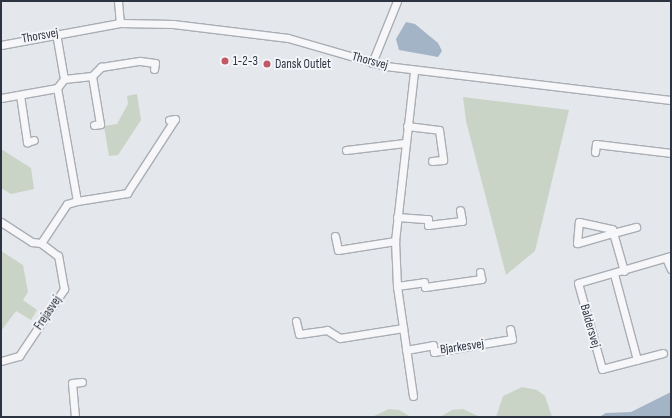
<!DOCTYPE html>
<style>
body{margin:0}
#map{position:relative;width:672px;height:418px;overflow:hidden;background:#e4e7eb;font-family:"Sofia Sans Condensed",sans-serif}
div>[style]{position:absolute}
.green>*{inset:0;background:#c9d4c6}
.water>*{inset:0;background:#a3b4c6}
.roads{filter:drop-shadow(1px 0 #a9aeb5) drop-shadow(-1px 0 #a9aeb5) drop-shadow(0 1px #a9aeb5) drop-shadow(0 -1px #a9aeb5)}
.minor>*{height:7px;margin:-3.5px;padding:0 3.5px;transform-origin:3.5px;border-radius:3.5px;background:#f7f7f9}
.dots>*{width:11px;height:11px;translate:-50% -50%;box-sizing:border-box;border:2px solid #f4f5f8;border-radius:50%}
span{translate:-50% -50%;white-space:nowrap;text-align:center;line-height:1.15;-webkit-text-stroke:4px #f4f5f8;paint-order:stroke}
.street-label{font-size:13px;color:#2d3441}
.poi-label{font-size:13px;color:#2d3441}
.left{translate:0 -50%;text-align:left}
.frame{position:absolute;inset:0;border:2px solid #2d3441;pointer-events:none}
</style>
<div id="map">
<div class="green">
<i style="clip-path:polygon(137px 94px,141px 120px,118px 155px,109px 156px,104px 126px,117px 124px,128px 104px,127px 96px)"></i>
<i style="clip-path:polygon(463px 97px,569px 110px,535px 251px,506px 275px,466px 121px)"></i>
<i style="clip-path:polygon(1px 149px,31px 168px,34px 189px,11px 194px,1px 188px)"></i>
<i style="clip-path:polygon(1px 251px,23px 265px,28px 292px,23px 300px,37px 310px,31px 320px,16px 311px,1px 331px)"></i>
<i style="clip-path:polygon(522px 387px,537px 390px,545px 396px,552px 417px,496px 417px,503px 396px)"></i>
<i style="clip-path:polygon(389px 409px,399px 410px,411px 417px,372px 417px)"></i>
<i style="clip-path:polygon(463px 409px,480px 417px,440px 417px,452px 410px)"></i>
</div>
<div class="water">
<i style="clip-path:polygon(406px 22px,415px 24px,438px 43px,442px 51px,438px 57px,399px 50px,396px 39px)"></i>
<i style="clip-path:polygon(671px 392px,671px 417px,599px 417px,606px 413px,631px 412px)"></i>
</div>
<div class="roads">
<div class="minor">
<i style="left:118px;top:1px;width:22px;rotate:85deg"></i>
<i style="left:1px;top:45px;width:121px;rotate:-10.5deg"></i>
<i style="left:120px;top:23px;width:53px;rotate:1.1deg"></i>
<i style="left:173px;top:24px;width:116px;rotate:6.9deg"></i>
<i style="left:288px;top:38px;width:101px;rotate:16.1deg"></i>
<i style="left:385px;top:66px;width:288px;rotate:6.8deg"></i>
<i style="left:372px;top:63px;width:67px;rotate:-68deg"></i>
<i style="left:92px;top:76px;width:13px;rotate:-45deg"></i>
<i style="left:101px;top:67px;width:39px;rotate:-9deg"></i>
<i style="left:140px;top:61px;width:15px;rotate:8deg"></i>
<i style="left:155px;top:63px;width:6px;rotate:99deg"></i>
<i style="left:64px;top:79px;width:28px;rotate:-6deg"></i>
<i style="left:92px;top:76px;width:49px;rotate:80.5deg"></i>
<i style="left:100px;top:124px;width:6px;rotate:171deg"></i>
<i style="left:20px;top:95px;width:48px;rotate:81.5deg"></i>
<i style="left:27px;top:142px;width:7px;rotate:-16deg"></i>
<i style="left:1px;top:98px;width:57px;rotate:-10.1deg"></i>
<i style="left:407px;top:126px;width:32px;rotate:7deg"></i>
<i style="left:439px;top:130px;width:30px;rotate:82deg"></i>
<i style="left:443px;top:160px;width:11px;rotate:175deg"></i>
<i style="left:346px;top:150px;width:59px;rotate:-6.8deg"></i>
<i style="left:595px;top:152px;width:8px;rotate:-83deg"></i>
<i style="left:596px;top:144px;width:76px;rotate:6.8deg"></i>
<i style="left:77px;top:201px;width:51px;rotate:-9.1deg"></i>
<i style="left:127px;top:193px;width:88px;rotate:-57deg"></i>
<i style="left:175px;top:119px;width:6px;rotate:171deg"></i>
<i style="left:397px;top:217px;width:31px;rotate:4deg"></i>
<i style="left:428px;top:219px;width:6px;rotate:90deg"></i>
<i style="left:428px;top:225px;width:34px;rotate:-7deg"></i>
<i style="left:462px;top:221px;width:11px;rotate:-100deg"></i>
<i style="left:1px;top:222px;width:37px;rotate:33deg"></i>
<i style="left:32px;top:242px;width:9px;rotate:6deg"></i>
<i style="left:335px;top:236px;width:14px;rotate:78deg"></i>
<i style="left:338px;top:250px;width:58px;rotate:-9deg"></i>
<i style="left:666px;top:258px;width:12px;rotate:66deg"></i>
<i style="left:624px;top:271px;width:40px;rotate:-106deg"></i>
<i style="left:613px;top:233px;width:37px;rotate:164deg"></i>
<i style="left:577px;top:243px;width:21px;rotate:-85deg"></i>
<i style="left:579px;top:222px;width:34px;rotate:12deg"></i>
<i style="left:612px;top:229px;width:4px;rotate:76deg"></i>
<i style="left:613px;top:233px;width:24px;rotate:-15deg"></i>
<i style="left:614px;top:274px;width:89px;rotate:75deg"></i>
<i style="left:397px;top:286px;width:27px;rotate:-8deg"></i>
<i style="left:424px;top:282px;width:5px;rotate:79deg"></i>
<i style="left:425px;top:287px;width:57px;rotate:-8.1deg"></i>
<i style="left:481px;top:279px;width:7px;rotate:-98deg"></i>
<i style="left:296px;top:321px;width:13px;rotate:77deg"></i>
<i style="left:299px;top:334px;width:28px;rotate:-8deg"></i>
<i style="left:327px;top:330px;width:15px;rotate:32deg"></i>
<i style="left:340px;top:338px;width:64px;rotate:-9deg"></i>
<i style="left:406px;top:350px;width:27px;rotate:-10deg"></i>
<i style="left:433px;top:345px;width:7px;rotate:82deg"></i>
<i style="left:434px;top:352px;width:79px;rotate:-9.5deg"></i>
<i style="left:512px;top:339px;width:10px;rotate:-101deg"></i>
<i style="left:663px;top:353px;width:63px;rotate:165.3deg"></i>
<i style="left:602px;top:369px;width:89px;rotate:-105.6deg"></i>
<i style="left:578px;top:283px;width:97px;rotate:-16.2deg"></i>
<i style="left:1px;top:361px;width:19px;rotate:-16deg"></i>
<i style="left:19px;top:356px;width:81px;rotate:-56.1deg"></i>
<i style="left:64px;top:289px;width:34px;rotate:-100deg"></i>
<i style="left:58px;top:256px;width:21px;rotate:-143deg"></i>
<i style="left:41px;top:243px;width:47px;rotate:-56.3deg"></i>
<i style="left:67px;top:204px;width:10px;rotate:-17deg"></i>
<i style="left:77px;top:201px;width:115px;rotate:-100deg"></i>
<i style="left:57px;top:88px;width:11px;rotate:-52deg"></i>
<i style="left:64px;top:79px;width:47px;rotate:-99.9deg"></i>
<i style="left:413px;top:396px;width:111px;rotate:-98.3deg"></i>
<i style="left:397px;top:286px;width:45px;rotate:-92.5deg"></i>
<i style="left:395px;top:241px;width:171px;rotate:-83.6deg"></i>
<i style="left:75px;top:417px;width:34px;rotate:-95deg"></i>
<i style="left:72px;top:383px;width:10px;rotate:-6deg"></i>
</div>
</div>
<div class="dots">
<i style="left:225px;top:61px;background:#c15865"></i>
<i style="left:267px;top:64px;background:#c15865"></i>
</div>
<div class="street-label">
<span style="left:40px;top:36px;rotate:-10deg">Thorsvej</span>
<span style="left:370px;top:61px;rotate:15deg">Thorsvej</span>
<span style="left:48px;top:313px;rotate:-56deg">Frejasvej</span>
<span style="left:590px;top:326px;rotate:74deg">Baldersvej</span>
<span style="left:462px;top:347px;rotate:-8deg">Bjarkesvej</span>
</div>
<div class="poi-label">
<span class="left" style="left:233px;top:61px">1-2-3</span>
<span class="left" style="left:275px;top:64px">Dansk Outlet</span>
</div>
<div class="frame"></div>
</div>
